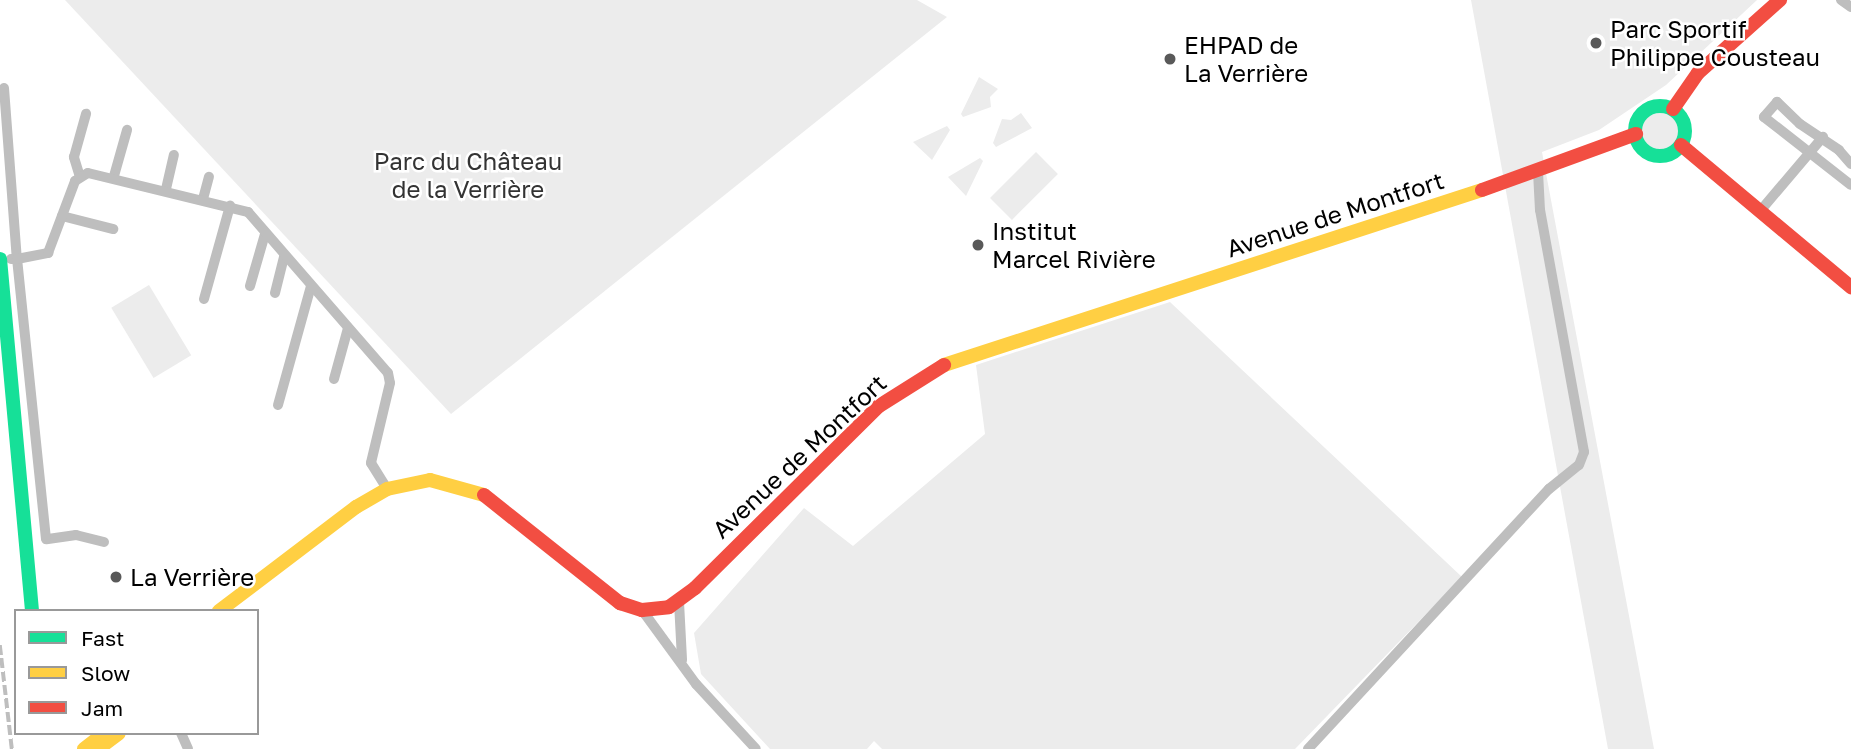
<!DOCTYPE html>
<meta charset="utf-8">
<style>
body{margin:0}
#map{position:relative;width:1851px;height:749px;overflow:hidden;background:#fff;font-family:"Golos Text",sans-serif}
div>[style]{position:absolute}
.green>*{inset:0;background:#ececec;transform-origin:0 0}
.round{border-radius:50%}
.street>*{height:10px;margin:-5px;padding:0 5px;transform-origin:5px;border-radius:5px;background:#bebebe}
.fast>*{height:14px;margin:-7px;padding:0 7px;transform-origin:7px;border-radius:7px;background:#16e098}
.fast>.ring{margin:-7px;padding:0;box-sizing:content-box;background:none;border:14px solid #16e098;border-radius:50%}
.slow>*{height:14px;margin:-7px;padding:0 7px;transform-origin:7px;border-radius:7px;background:#ffcf43}
.jam>*{height:14px;margin:-7px;padding:0 7px;transform-origin:7px;border-radius:7px;background:#f24e42}
.rail>*{height:3.5px;margin-top:-1.75px;transform-origin:0;background:repeating-linear-gradient(90deg,#bebebe 0 10px,transparent 0 13.5px)}
.dots>*{width:19px;height:19px;translate:-50% -50%;box-sizing:border-box;border:4px solid #fff;border-radius:50%}
span{translate:-50% -50%;white-space:nowrap;text-align:center;line-height:1.15;-webkit-text-stroke:5px #fff;paint-order:stroke}
.poi-label{font-size:24px;color:#000}
.left{translate:0 -50%;text-align:left}
.park-label{font-size:24px;color:#333}
.street-label{font-size:24px;color:#000}
.legend{position:absolute;left:14px;top:609px;width:245px;height:126px;box-sizing:border-box;background:#fff;border:2px solid #999;margin:0;padding:9px 12px;list-style:none;font-size:21px;color:#000}
.legend li{display:flex;align-items:center;gap:14px;height:35px}
.legend b{width:35px;border:2px solid #999}
</style>
<div id="map">
<div class="green">
<i style="clip-path:polygon(65px 0,917px 0,947px 17px,451px 414px)"></i>
<i style="clip-path:polygon(1471px 0,1757px 0,1666px 85px,1599px 130px,1542px 152px,1654px 749px,1608px 749px)"></i>
<i style="clip-path:polygon(979px 77px,998px 89px,990px 97px,991px 107px,963px 117px,961px 114px)"></i>
<i style="clip-path:polygon(1021px 113px,1032px 128px,996px 147px,993px 143px,1002px 119px,1011px 120px)"></i>
<i class="round" style="left:1641px;top:113px;width:38px;height:38px"></i>
<i style="clip-path:polygon(947px 126px,950px 130px,932px 160px,913px 142px)"></i>
<i style="left:1036px;top:152px;width:31px;height:65px;rotate:45deg"></i>
<i style="clip-path:polygon(980px 158px,983px 161px,966px 196px,948px 177px)"></i>
<i style="left:149px;top:285px;width:82px;height:44px;rotate:59deg"></i>
<i style="clip-path:polygon(1170px 302px,1462px 577px,1295px 749px,882px 749px,874px 741px,867px 749px,770px 749px,701px 674px,694px 633px,804px 508px,853px 546px,985px 434px,976px 365px)"></i>
</div>
<div class="street">
<i style="left:1841px;top:0;width:12px;rotate:35deg"></i>
<i style="left:4px;top:88px;width:171px;rotate:85.7deg"></i>
<i style="left:17px;top:259px;width:6px;rotate:180deg"></i>
<i style="left:1851px;top:164px;width:18px;rotate:-131deg"></i>
<i style="left:1839px;top:150px;width:47px;rotate:-146.3deg"></i>
<i style="left:1800px;top:124px;width:32px;rotate:-136deg"></i>
<i style="left:1777px;top:102px;width:20px;rotate:131deg"></i>
<i style="left:1764px;top:117px;width:110px;rotate:38deg"></i>
<i style="left:114px;top:176px;width:48px;rotate:-74.2deg"></i>
<i style="left:80px;top:177px;width:21px;rotate:-107deg"></i>
<i style="left:74px;top:157px;width:45px;rotate:-74.4deg"></i>
<i style="left:166px;top:189px;width:35px;rotate:-77deg"></i>
<i style="left:203px;top:199px;width:23px;rotate:-75deg"></i>
<i style="left:1761px;top:210px;width:96px;rotate:-49.7deg"></i>
<i style="left:62px;top:216px;width:53px;rotate:14.3deg"></i>
<i style="left:250px;top:286px;width:54px;rotate:-73.9deg"></i>
<i style="left:275px;top:293px;width:38px;rotate:-76deg"></i>
<i style="left:204px;top:299px;width:97px;rotate:-74.4deg"></i>
<i style="left:334px;top:379px;width:53px;rotate:-74.6deg"></i>
<i style="left:278px;top:405px;width:123px;rotate:-74.5deg"></i>
<i style="left:104px;top:542px;width:29px;rotate:-166deg"></i>
<i style="left:76px;top:535px;width:30px;rotate:172deg"></i>
<i style="left:46px;top:539px;width:281px;rotate:-95.9deg"></i>
<i style="left:17px;top:259px;width:32px;rotate:-11deg"></i>
<i style="left:48px;top:253px;width:77px;rotate:-69.4deg"></i>
<i style="left:75px;top:181px;width:15px;rotate:-32deg"></i>
<i style="left:88px;top:173px;width:165px;rotate:13.7deg"></i>
<i style="left:248px;top:212px;width:213px;rotate:49deg"></i>
<i style="left:388px;top:373px;width:10px;rotate:79deg"></i>
<i style="left:390px;top:383px;width:82px;rotate:103.4deg"></i>
<i style="left:371px;top:463px;width:31px;rotate:58deg"></i>
<i style="left:679px;top:602px;width:58px;rotate:87deg"></i>
<i style="left:642px;top:610px;width:92px;rotate:53.9deg"></i>
<i style="left:696px;top:684px;width:88px;rotate:47.3deg"></i>
<i style="left:181px;top:733px;width:17px;rotate:66deg"></i>
<i style="left:1308px;top:749px;width:355px;rotate:-47.2deg"></i>
<i style="left:1549px;top:489px;width:38px;rotate:-39deg"></i>
<i style="left:1579px;top:465px;width:14px;rotate:-69deg"></i>
<i style="left:1584px;top:452px;width:246px;rotate:-100.3deg"></i>
<i style="left:1540px;top:210px;width:39px;rotate:-93deg"></i>
</div>
<div class="fast">
<i class="ring" style="left:1635px;top:106px;width:36px;height:36px"></i>
<i style="left:0;top:259px;width:353px;rotate:84.8deg"></i>
</div>
<div class="slow">
<i style="left:944px;top:365px;width:566px;rotate:-18.02deg"></i>
<i style="left:219px;top:611px;width:172px;rotate:-37.2deg"></i>
<i style="left:356px;top:507px;width:36px;rotate:-30deg"></i>
<i style="left:387px;top:489px;width:44px;rotate:-11.8deg"></i>
<i style="left:430px;top:480px;width:56px;rotate:15.5deg"></i>
<i style="left:84px;top:749px;width:24px;rotate:-38deg"></i>
<i style="left:98px;top:749px;width:26px;rotate:-37deg"></i>
</div>
<div class="jam">
<i style="left:1673px;top:109px;width:44px;rotate:-55.2deg"></i>
<i style="left:1698px;top:73px;width:110px;rotate:-41.7deg"></i>
<i style="left:1681px;top:145px;width:222px;rotate:39.9deg"></i>
<i style="left:1482px;top:190px;width:164px;rotate:-20deg"></i>
<i style="left:484px;top:495px;width:174px;rotate:38.5deg"></i>
<i style="left:620px;top:603px;width:23px;rotate:18deg"></i>
<i style="left:642px;top:610px;width:27px;rotate:-6deg"></i>
<i style="left:669px;top:607px;width:32px;rotate:-36deg"></i>
<i style="left:695px;top:588px;width:259px;rotate:-44.7deg"></i>
<i style="left:879px;top:406px;width:77px;rotate:-32.2deg"></i>
</div>
<div class="rail">
<i style="left:0;top:645px;width:105px;rotate:83.4deg"></i>
</div>
<div class="dots">
<i style="left:1596px;top:43px;background:#595959"></i>
<i style="left:1170px;top:59px;background:#595959"></i>
<i style="left:978px;top:245px;background:#595959"></i>
<i style="left:116px;top:577px;background:#595959"></i>
</div>
<div class="poi-label">
<span class="left" style="left:1610px;top:43px">Parc Sportif<br>Philippe Cousteau</span>
<span class="left" style="left:1184px;top:59px">EHPAD de<br>La Verrière</span>
<span class="left" style="left:992px;top:245px">Institut<br>Marcel Rivière</span>
<span class="left" style="left:130px;top:577px">La Verrière</span>
</div>
<div class="park-label">
<span style="left:468px;top:175px">Parc du Château<br>de la Verrière</span>
</div>
<div class="street-label">
<span style="left:1335px;top:214px;rotate:-18deg">Avenue de Montfort</span>
<span style="left:799px;top:456px;rotate:-43deg">Avenue de Montfort</span>
</div>
<ul class="legend">
<li><b style="height:9px;background:#16e098"></b>Fast</li>
<li><b style="height:9px;background:#ffcf43"></b>Slow</li>
<li><b style="height:9px;background:#f24e42"></b>Jam</li>
</ul>
</div>
